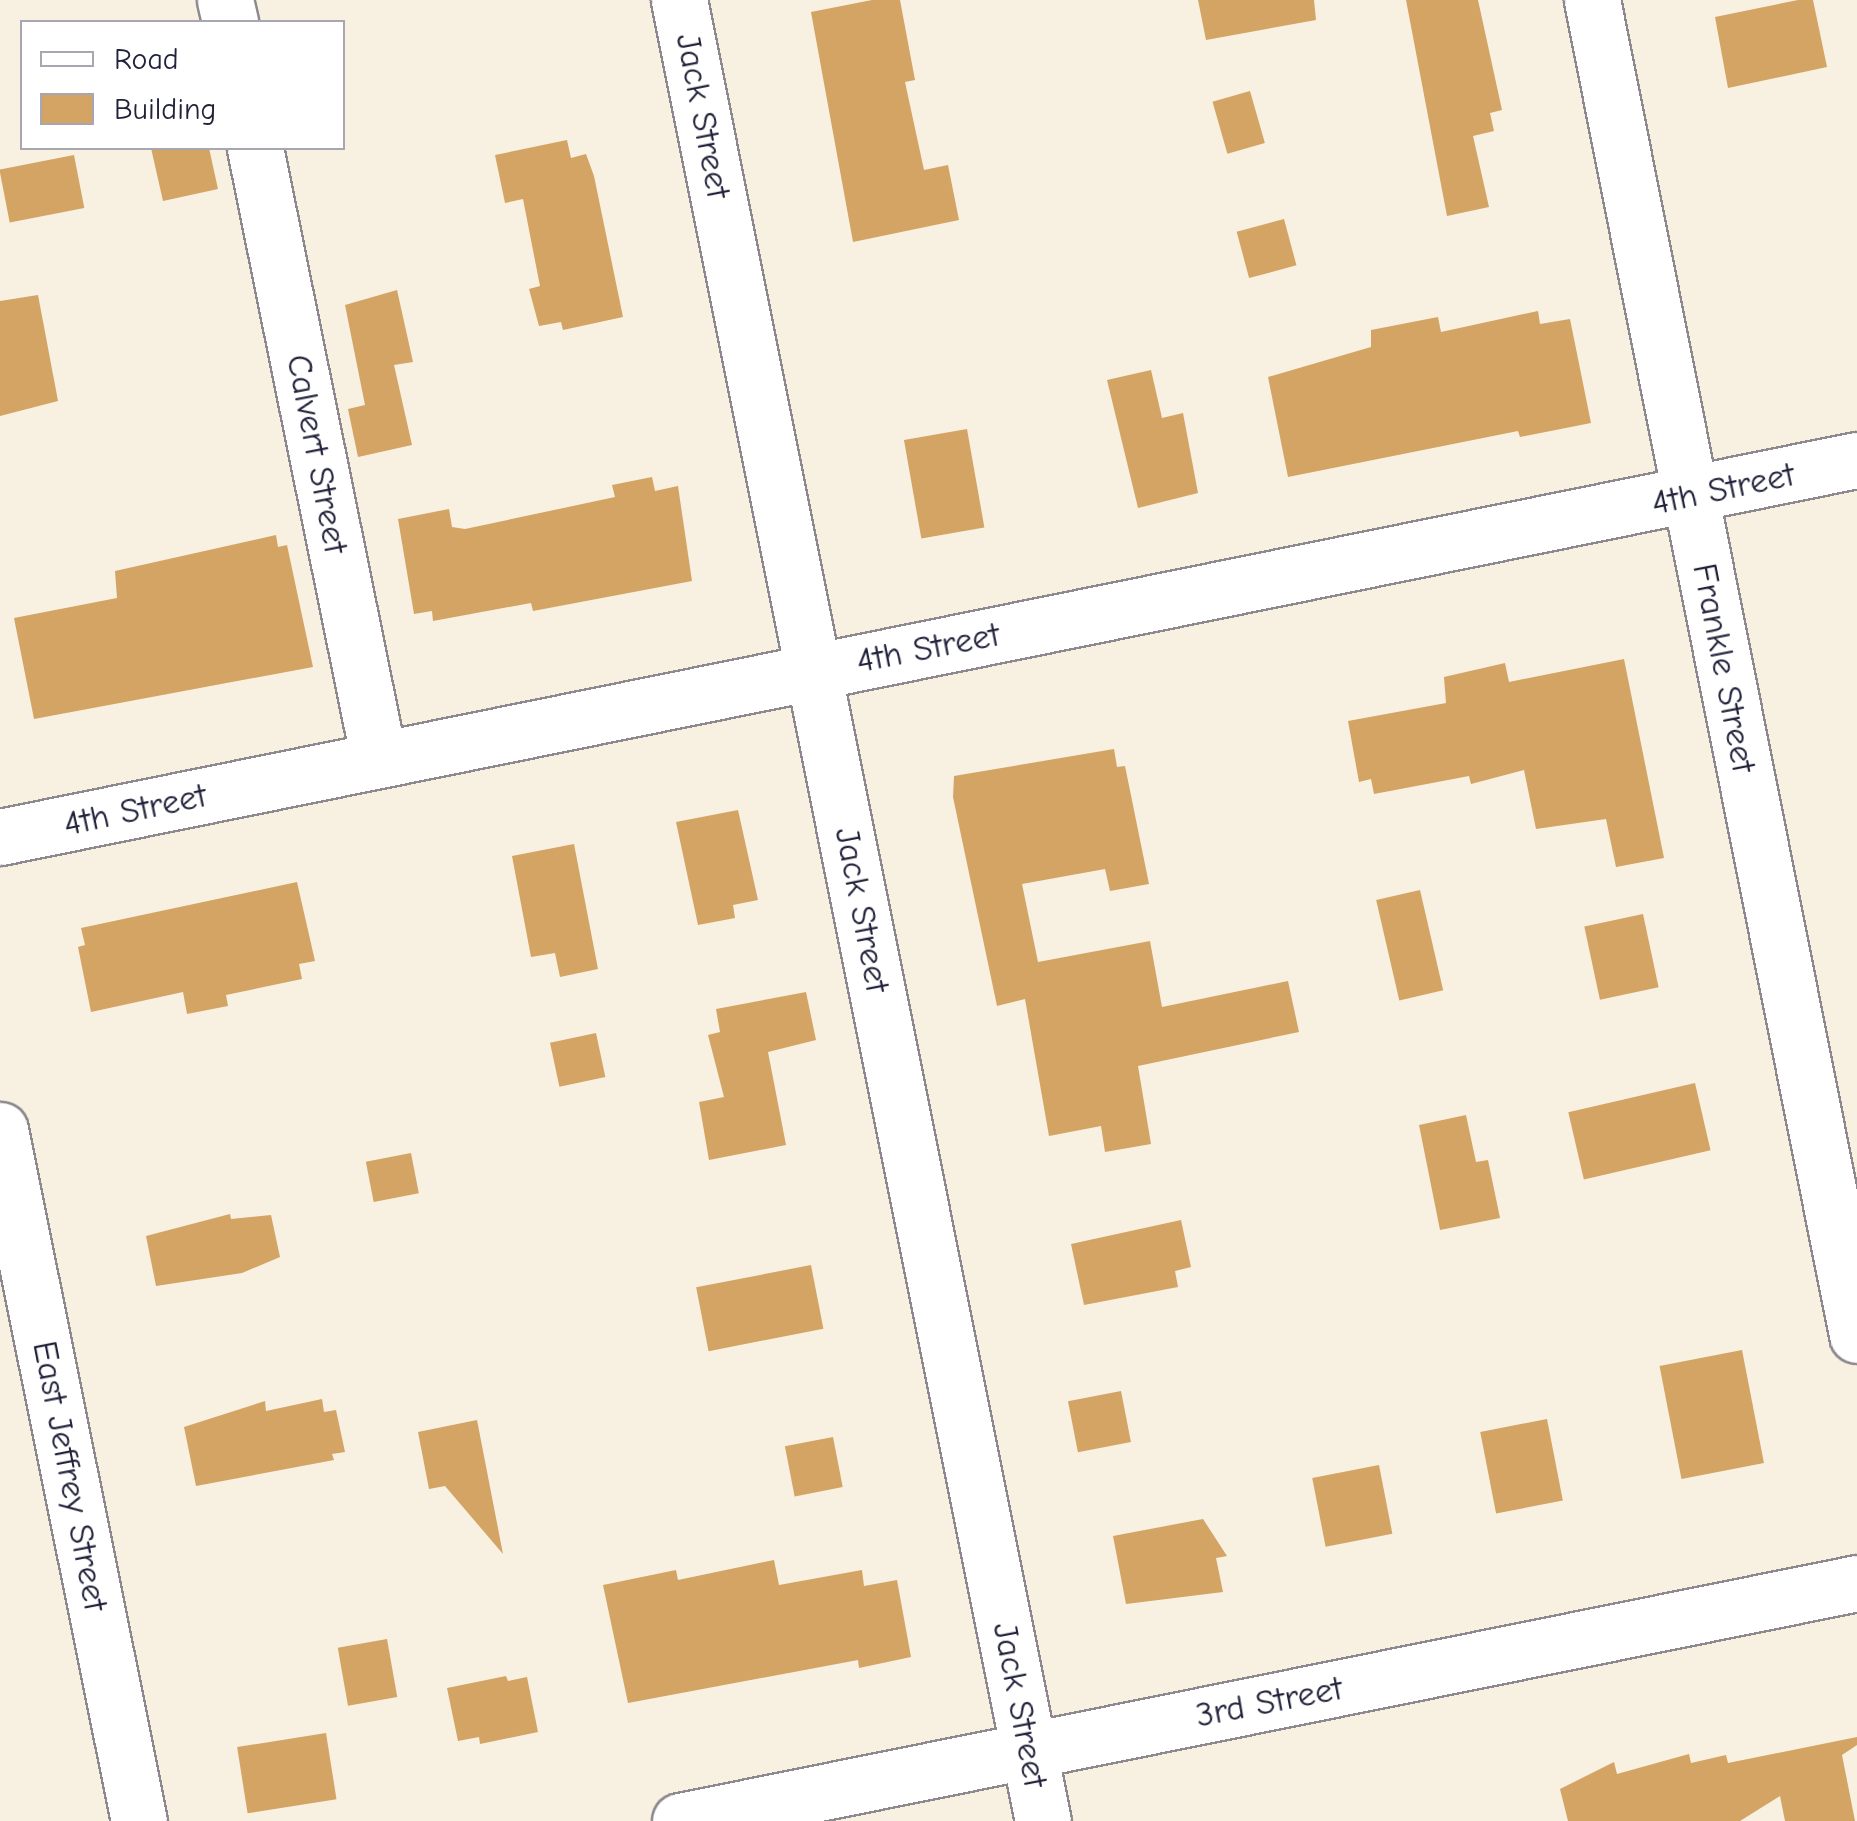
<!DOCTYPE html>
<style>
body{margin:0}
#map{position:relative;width:1857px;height:1821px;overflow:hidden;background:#f8f0e1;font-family:"Comic Neue",sans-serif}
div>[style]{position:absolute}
.building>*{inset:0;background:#d3a463;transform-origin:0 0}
.roads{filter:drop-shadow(2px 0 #8d898e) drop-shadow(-2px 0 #8d898e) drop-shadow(0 2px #8d898e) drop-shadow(0 -2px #8d898e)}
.minor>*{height:55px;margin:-27.5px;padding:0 27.5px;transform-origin:27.5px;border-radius:27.5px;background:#fff}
span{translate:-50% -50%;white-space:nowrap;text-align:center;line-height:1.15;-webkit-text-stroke:10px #fff;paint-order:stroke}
.street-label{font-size:35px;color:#22223b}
.legend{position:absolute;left:20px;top:20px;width:325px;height:130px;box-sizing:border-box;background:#fff;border:2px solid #a7a7b1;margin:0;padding:12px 18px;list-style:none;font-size:30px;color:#22223b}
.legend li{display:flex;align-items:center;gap:20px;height:50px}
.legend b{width:50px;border:2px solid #a7a7b1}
</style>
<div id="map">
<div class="building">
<i style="clip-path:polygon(872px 0,900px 0,915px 80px,905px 82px,924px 170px,948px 165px,959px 220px,853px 242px,811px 12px)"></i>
<i style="clip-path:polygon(1198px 0,1314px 0,1316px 20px,1206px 40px)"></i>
<i style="clip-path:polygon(1406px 0,1478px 0,1502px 110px,1490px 113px,1494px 131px,1473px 136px,1489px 207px,1447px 216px)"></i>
<i style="clip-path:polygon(1798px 0,1813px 0,1827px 67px,1728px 88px,1715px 17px)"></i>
<i style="left:1250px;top:91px;width:54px;height:39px;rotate:74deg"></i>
<i style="clip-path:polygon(567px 140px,571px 158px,586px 154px,594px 176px,623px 317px,563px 330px,561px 322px,539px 326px,529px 289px,540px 286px,523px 199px,505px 203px,495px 155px)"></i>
<i style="clip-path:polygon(151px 148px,209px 148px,218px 189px,163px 201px)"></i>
<i style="left:74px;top:155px;width:54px;height:76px;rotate:79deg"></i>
<i style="left:1284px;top:219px;width:48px;height:49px;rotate:75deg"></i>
<i style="clip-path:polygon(397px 290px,413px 362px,394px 365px,412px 445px,358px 457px,348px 409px,365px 405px,345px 305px)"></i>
<i style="clip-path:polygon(38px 295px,58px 401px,0 416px,0 301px)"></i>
<i style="clip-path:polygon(1538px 311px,1540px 324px,1570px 319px,1591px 423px,1520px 437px,1518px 431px,1288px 477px,1268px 377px,1371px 347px,1371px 330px,1438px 317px,1441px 332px)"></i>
<i style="clip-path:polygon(1151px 370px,1162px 418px,1183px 413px,1198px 493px,1138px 508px,1107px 380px)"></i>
<i style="left:967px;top:429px;width:100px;height:64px;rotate:80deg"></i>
<i style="clip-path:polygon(652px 477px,655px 491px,678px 486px,692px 581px,533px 611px,531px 603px,433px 621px,432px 611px,414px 614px,398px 519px,449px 509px,452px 527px,465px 529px,615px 497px,612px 485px)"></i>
<i style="clip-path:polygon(276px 535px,278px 547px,287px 545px,313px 667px,34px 719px,14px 618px,117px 598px,115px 571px)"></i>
<i style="clip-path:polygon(1624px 659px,1664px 858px,1616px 867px,1606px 819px,1536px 829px,1524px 770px,1471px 784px,1469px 776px,1374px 794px,1371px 779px,1359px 782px,1348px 721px,1446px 703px,1444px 677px,1505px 663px,1509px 682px)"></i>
<i style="clip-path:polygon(1114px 749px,1117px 767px,1125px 766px,1149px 884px,1110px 891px,1105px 869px,1022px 884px,1038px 962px,1150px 941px,1162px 1007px,1288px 981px,1299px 1032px,1138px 1066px,1151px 1144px,1105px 1152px,1101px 1126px,1049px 1136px,1025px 999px,997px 1006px,953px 797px,954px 776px)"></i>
<i style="clip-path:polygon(738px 810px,758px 900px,733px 905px,735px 918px,698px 925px,676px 822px)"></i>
<i style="clip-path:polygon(574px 844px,598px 969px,560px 977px,555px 953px,531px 957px,512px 856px)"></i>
<i style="clip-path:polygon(297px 882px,315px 961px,299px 964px,302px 979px,226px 995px,228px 1006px,187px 1014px,183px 992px,91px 1012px,78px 947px,85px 945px,81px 928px)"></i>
<i style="left:1420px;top:890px;width:103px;height:45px;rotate:77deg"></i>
<i style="left:1643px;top:914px;width:75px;height:60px;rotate:78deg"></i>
<i style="clip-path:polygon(806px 992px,816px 1040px,768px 1052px,786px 1145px,709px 1160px,699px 1102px,724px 1097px,708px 1035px,720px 1032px,716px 1009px)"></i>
<i style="left:596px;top:1033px;width:45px;height:47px;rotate:78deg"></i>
<i style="left:1695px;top:1083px;width:69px;height:130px;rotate:77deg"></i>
<i style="clip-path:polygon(1466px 1115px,1476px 1162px,1488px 1160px,1500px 1218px,1440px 1230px,1419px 1125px)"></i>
<i style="left:411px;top:1153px;width:41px;height:46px;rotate:79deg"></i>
<i style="clip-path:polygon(230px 1214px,231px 1219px,271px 1215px,280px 1257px,242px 1273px,156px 1286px,146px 1236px)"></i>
<i style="clip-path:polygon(1181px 1220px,1191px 1267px,1175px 1271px,1178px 1287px,1084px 1305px,1071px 1244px)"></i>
<i style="left:811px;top:1265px;width:65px;height:117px;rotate:79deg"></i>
<i style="left:1742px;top:1350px;width:115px;height:84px;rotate:79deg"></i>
<i style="left:1121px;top:1391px;width:52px;height:54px;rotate:79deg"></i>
<i style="clip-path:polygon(322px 1399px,324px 1412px,336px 1410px,345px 1452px,332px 1454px,334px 1460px,196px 1486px,184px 1427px,265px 1401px,266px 1411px)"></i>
<i style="left:1547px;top:1419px;width:83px;height:68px;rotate:79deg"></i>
<i style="clip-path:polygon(477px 1420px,503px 1554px,445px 1486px,429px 1489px,418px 1432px)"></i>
<i style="left:833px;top:1437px;width:51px;height:49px;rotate:79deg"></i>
<i style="left:1379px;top:1465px;width:70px;height:68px;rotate:79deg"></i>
<i style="clip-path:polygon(1203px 1519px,1227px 1556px,1216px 1558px,1223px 1592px,1126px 1604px,1113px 1536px)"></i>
<i style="clip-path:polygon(774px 1560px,779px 1585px,862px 1570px,864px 1586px,897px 1580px,911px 1657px,859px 1668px,858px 1660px,628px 1703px,603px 1585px,676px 1570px,678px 1580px)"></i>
<i style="left:387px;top:1639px;width:59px;height:50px;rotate:80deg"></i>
<i style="clip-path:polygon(506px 1676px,508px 1681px,527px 1677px,538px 1732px,480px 1744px,479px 1737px,458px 1741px,447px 1688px)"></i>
<i style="left:326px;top:1733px;width:67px;height:90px;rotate:81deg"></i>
<i style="clip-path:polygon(1857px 1737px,1857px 1745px,1842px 1755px,1855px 1821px,1785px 1821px,1780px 1796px,1740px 1821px,1568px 1821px,1560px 1789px,1614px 1762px,1617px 1774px,1689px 1754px,1691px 1763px,1726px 1755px,1728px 1763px)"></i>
</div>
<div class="roads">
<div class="minor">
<i style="left:225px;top:0;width:23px;rotate:77deg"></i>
<i style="left:679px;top:0;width:1857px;rotate:78.7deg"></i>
<i style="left:1592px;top:0;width:1361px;rotate:78.77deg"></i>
<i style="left:255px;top:148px;width:624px;rotate:78.55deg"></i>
<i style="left:0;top:837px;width:1895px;rotate:-11.48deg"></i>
<i style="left:0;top:1130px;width:705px;rotate:78.63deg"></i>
<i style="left:680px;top:1821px;width:1201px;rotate:-11.43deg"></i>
</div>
</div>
<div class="street-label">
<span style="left:703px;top:116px;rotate:79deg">Jack Street</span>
<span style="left:317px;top:454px;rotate:79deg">Calvert Street</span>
<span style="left:1723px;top:489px;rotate:-12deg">4th Street</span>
<span style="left:928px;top:648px;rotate:-11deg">4th Street</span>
<span style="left:1724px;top:668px;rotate:79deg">Frankle Street</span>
<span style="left:135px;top:810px;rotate:-12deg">4th Street</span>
<span style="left:862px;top:910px;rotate:79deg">Jack Street</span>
<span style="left:70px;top:1476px;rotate:79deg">East Jeffrey Street</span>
<span style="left:1269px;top:1702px;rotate:-11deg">3rd Street</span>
<span style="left:1020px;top:1705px;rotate:79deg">Jack Street</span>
</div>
<ul class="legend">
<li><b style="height:12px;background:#fff"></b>Road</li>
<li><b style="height:28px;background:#d3a463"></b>Building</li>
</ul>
</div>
